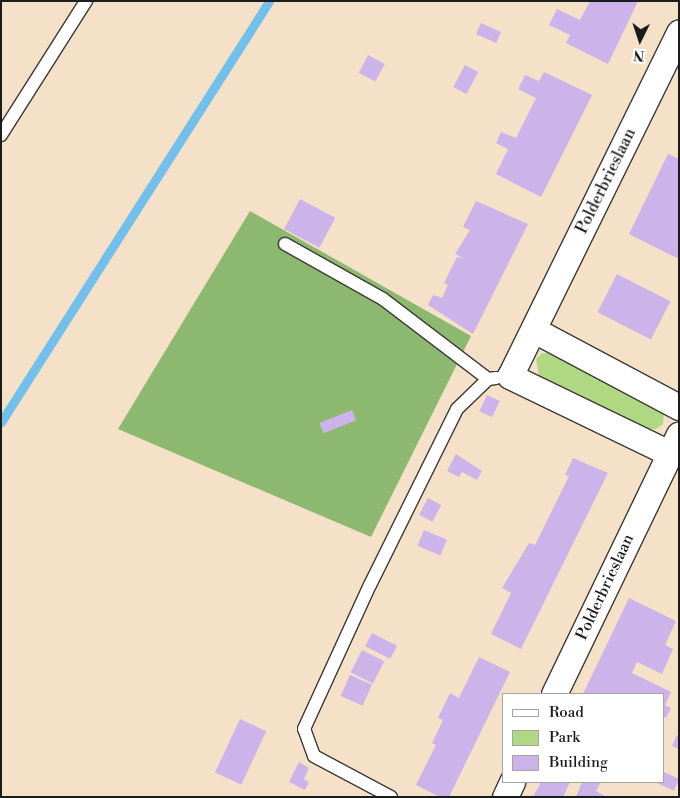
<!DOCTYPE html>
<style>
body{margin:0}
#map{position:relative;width:680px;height:798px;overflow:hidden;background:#f4e1c7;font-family:"Libre Bodoni",serif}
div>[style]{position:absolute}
.green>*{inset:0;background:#b0d882}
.forest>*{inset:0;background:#8cb870}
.stream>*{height:9px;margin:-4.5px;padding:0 4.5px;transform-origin:4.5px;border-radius:4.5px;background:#72bfec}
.building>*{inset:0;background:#ccb4ea;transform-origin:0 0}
.roads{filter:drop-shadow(1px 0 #3c3a36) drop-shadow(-1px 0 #3c3a36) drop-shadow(0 1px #3c3a36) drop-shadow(0 -1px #3c3a36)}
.service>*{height:12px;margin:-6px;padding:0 6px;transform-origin:6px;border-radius:6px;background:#fff}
.minor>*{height:25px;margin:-12.5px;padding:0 12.5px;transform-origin:12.5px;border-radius:12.5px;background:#fff}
span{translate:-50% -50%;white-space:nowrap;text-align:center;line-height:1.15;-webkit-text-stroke:4px #fff;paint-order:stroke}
.street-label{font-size:16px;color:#1c1c1c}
.frame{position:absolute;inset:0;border:2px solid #1c1c1c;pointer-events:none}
.legend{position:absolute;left:502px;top:693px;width:162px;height:90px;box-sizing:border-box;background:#fff;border:1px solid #a4a4a4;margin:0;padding:6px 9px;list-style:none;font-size:15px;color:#1c1c1c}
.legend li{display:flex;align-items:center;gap:10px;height:25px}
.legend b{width:25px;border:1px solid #a4a4a4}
.north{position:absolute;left:615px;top:15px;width:50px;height:50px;-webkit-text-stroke:4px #fff;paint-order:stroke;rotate:184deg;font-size:14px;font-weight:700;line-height:20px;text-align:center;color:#1c1c1c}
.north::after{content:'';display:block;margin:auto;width:18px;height:22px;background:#1c1c1c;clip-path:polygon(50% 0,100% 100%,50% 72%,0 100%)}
</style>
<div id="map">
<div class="green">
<i style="clip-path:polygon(542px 353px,550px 353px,658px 406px,664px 414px,663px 424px,656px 429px,645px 429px,539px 376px,536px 359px)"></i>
</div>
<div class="forest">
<i style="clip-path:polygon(250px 211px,471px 336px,371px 537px,118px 429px)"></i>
</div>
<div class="stream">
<i style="left:1px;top:422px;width:499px;rotate:-57.5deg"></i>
</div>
<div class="building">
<i style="clip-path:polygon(590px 1px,638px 1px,608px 64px,566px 43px,570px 35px,549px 25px,557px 9px,580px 20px)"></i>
<i style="left:481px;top:23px;width:22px;height:12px;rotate:24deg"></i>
<i style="left:368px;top:55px;width:19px;height:20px;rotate:28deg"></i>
<i style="left:465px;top:65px;width:15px;height:25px;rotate:28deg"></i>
<i style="clip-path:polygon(544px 72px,592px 95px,541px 197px,496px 174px,508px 149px,496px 143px,501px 132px,516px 138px,536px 98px,518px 89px,525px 75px,539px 81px)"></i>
<i style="clip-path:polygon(668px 154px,679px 159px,679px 259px,629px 234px)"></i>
<i style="left:300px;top:199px;width:40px;height:34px;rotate:28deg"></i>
<i style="clip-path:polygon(476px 201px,528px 224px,473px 334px,428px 305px,433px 295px,442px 298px,448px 285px,444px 283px,457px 257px,464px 258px,455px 254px,470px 230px,463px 227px)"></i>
<i style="left:617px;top:274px;width:60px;height:43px;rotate:27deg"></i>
<i style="left:487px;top:395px;width:14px;height:18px;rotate:25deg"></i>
<i style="left:352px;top:410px;width:11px;height:35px;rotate:68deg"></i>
<i style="clip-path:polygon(456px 454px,482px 471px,477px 480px,462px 472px,459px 477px,447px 471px)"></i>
<i style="clip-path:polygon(573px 458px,608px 473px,521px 649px,491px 634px,511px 593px,502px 588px,529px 543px,535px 545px,569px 476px,565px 475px)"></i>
<i style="left:428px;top:498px;width:15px;height:19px;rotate:28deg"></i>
<i style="left:424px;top:530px;width:25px;height:17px;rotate:23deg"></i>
<i style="clip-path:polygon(629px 598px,676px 621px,665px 645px,673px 649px,662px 674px,637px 662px,632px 673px,671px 692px,665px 705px,671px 708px,666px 718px,664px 717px,664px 694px,583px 694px)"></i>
<i style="left:372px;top:633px;width:28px;height:15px;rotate:27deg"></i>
<i style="left:362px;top:650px;width:25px;height:25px;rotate:27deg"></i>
<i style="clip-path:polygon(479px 657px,510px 672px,449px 797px,440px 797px,416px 785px,436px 745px,432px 743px,443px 720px,438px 718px,450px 693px,459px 698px)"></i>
<i style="left:350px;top:675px;width:24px;height:23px;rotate:24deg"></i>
<i style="left:240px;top:719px;width:29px;height:59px;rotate:25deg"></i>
<i style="clip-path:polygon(677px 735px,679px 736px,679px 749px,672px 746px)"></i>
<i style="clip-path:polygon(299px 762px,309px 768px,304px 779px,309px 782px,305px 790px,289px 782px)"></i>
<i style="clip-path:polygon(664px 772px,679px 779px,674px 791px,655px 782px,664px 782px)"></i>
<i style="clip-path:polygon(541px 782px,570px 782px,563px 797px,533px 797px)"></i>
<i style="clip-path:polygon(582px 782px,601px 782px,596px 791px,606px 797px,576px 797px)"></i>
</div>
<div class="roads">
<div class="service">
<i style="left:1px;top:135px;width:159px;rotate:-57.6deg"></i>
<i style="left:285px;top:244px;width:112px;rotate:29.3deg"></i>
<i style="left:383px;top:299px;width:132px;rotate:37.3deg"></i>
<i style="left:488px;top:379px;width:8px;rotate:-7deg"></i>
<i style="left:391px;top:797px;width:87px;rotate:-152deg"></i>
<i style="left:314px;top:756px;width:29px;rotate:-110deg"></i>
<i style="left:304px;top:729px;width:158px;rotate:-65.4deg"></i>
<i style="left:370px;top:585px;width:196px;rotate:-63.7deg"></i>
<i style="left:457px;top:409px;width:43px;rotate:-44.1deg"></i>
</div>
<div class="minor">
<i style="left:534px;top:330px;width:164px;rotate:28deg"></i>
<i style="left:669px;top:453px;width:177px;rotate:-154.2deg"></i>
<i style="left:510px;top:376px;width:383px;rotate:-63.8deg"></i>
<i style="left:554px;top:694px;width:288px;rotate:-64.3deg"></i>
<i style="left:505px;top:797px;width:17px;rotate:-65deg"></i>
</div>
</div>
<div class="street-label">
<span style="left:606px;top:181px;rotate:-64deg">Polderbrieslaan</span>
<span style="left:605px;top:587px;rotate:-65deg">Polderbrieslaan</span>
</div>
<div class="frame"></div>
<ul class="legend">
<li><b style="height:6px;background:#fff"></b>Road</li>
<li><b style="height:14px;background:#b0d882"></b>Park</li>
<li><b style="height:14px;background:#ccb4ea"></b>Building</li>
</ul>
<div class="north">N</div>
</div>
